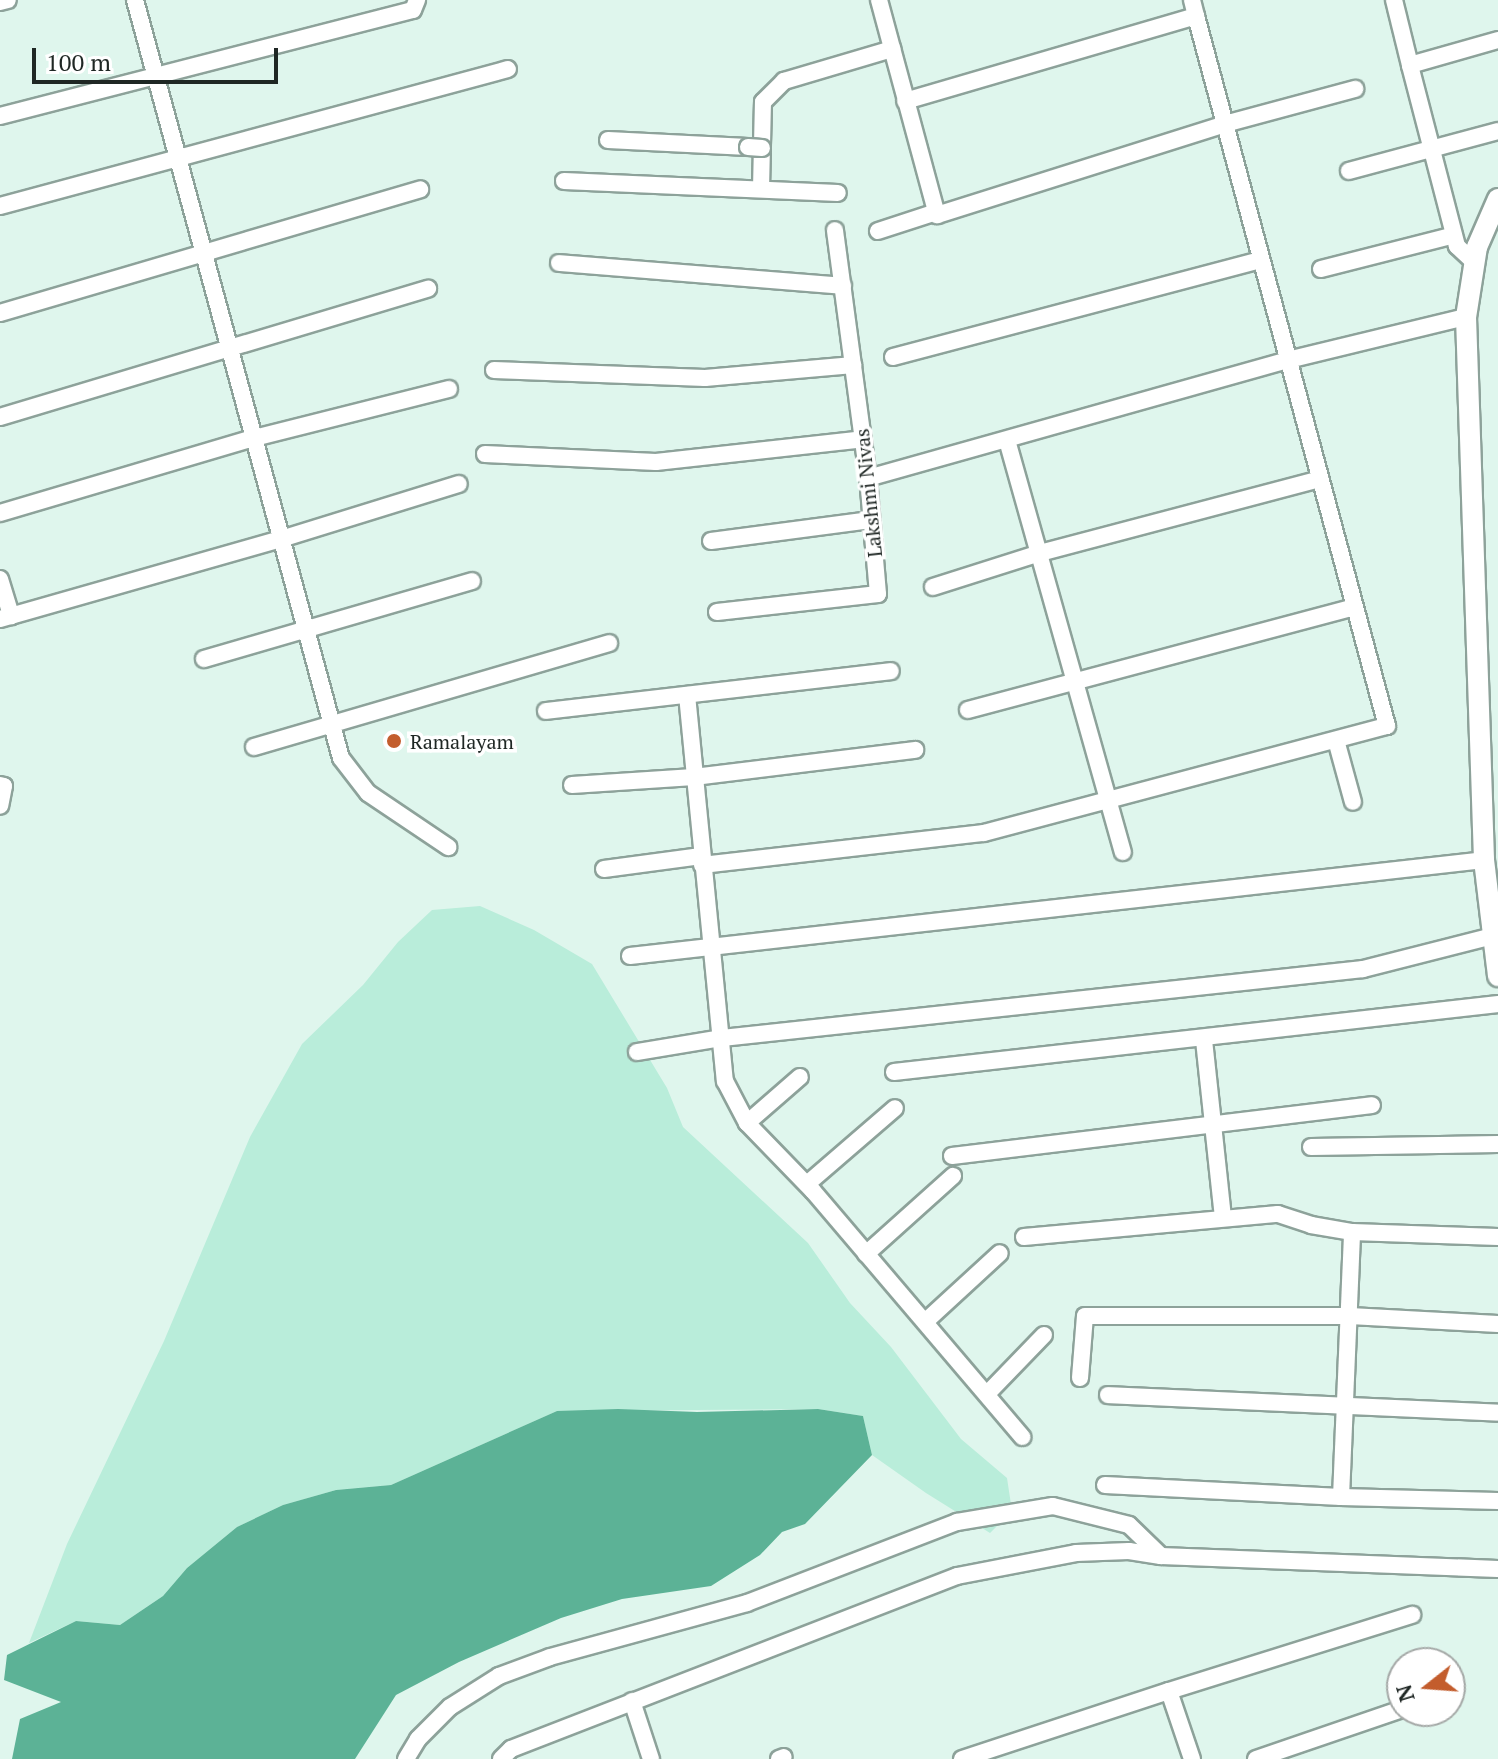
<!DOCTYPE html>
<style>
body{margin:0}
#map{position:relative;width:1498px;height:1759px;overflow:hidden;background:#dff6ed;font-family:"PT Serif",serif}
div>[style]{position:absolute}
.green>*{inset:0;background:#b9edda}
.water>*{inset:0;background:#5cb296}
.roads{filter:drop-shadow(2px 0 #8da29a) drop-shadow(-2px 0 #8da29a) drop-shadow(0 2px #8da29a) drop-shadow(0 -2px #8da29a)}
.minor>*{height:16px;margin:-8px;padding:0 8px;transform-origin:8px;border-radius:8px;background:#fff}
.tertiary>*{height:20px;margin:-10px;padding:0 10px;transform-origin:10px;border-radius:10px;background:#fff}
.bridges{filter:drop-shadow(2px 0 #8da29a) drop-shadow(-2px 0 #8da29a) drop-shadow(0 2px #8da29a) drop-shadow(0 -2px #8da29a)}
.minor-bridge>*{height:16px;margin:-8px;padding:0 8px;transform-origin:8px;border-radius:8px;background:#fff}
.dots>*{width:22px;height:22px;translate:-50% -50%;box-sizing:border-box;border:4px solid #fff;border-radius:50%}
span{translate:-50% -50%;white-space:nowrap;text-align:center;line-height:1.15;-webkit-text-stroke:7px #fff;paint-order:stroke}
.street-label{font-size:20px;color:#1f2724}
.poi-label{font-size:20px;color:#1f2724}
.left{translate:0 -50%;text-align:left}
.north{position:absolute;left:1386px;top:1647px;width:80px;height:80px;box-sizing:border-box;background:#fff;border:2px solid #a5a9a7;border-radius:50%;rotate:253deg;font-size:22px;font-weight:700;line-height:32px;text-align:center;color:#1f2724}
.north::after{content:'';display:block;margin:auto;width:28px;height:36px;background:#c35d2d;clip-path:polygon(50% 0,100% 100%,50% 72%,0 100%)}
.scale{position:absolute;left:32px;top:48px;width:246px;height:36px;box-sizing:border-box;border:4px solid #1f2724;border-top:0;padding-left:10px;font-size:24px;line-height:28px;white-space:nowrap;color:#1f2724;-webkit-text-stroke:6px #fff;paint-order:stroke}
</style>
<div id="map">
<div class="green">
<i style="clip-path:polygon(480px 906px,534px 930px,592px 964px,667px 1088px,683px 1127px,808px 1243px,850px 1303px,891px 1347px,961px 1439px,1007px 1478px,1012px 1511px,990px 1533px,926px 1493px,872px 1455px,863px 1416px,818px 1409px,557px 1411px,391px 1485px,336px 1490px,283px 1505px,237px 1527px,187px 1568px,163px 1596px,120px 1625px,76px 1621px,29px 1643px,67px 1544px,164px 1341px,250px 1137px,302px 1044px,363px 985px,398px 942px,432px 910px)"></i>
</div>
<div class="water">
<i style="clip-path:polygon(618px 1409px,697px 1412px,818px 1409px,863px 1416px,872px 1455px,805px 1524px,782px 1532px,760px 1555px,711px 1586px,622px 1599px,561px 1618px,459px 1662px,396px 1695px,355px 1759px,12px 1759px,20px 1719px,61px 1702px,4px 1680px,7px 1655px,76px 1621px,120px 1625px,163px 1596px,187px 1568px,237px 1527px,283px 1505px,336px 1490px,391px 1485px,557px 1411px)"></i>
</div>
<div class="roads">
<div class="minor">
<i style="left:135px;top:0;width:785px;rotate:74.8deg"></i>
<i style="left:341px;top:758px;width:44px;rotate:52.4deg"></i>
<i style="left:368px;top:793px;width:97px;rotate:34deg"></i>
<i style="left:879px;top:0;width:223px;rotate:74.9deg"></i>
<i style="left:937px;top:215px;width:302px;rotate:-17.5deg"></i>
<i style="left:1225px;top:124px;width:135px;rotate:-15.1deg"></i>
<i style="left:1192px;top:0;width:16px;rotate:76deg"></i>
<i style="left:1394px;top:0;width:67px;rotate:76.2deg"></i>
<i style="left:0;top:2px;width:8px;rotate:-14deg"></i>
<i style="left:0;top:116px;width:426px;rotate:-14.4deg"></i>
<i style="left:413px;top:10px;width:11px;rotate:-68deg"></i>
<i style="left:608px;top:140px;width:140px;rotate:2.9deg"></i>
<i style="left:1349px;top:171px;width:154px;rotate:-15deg"></i>
<i style="left:564px;top:181px;width:274px;rotate:2.5deg"></i>
<i style="left:761px;top:189px;width:87px;rotate:-88.7deg"></i>
<i style="left:763px;top:102px;width:30px;rotate:-45deg"></i>
<i style="left:784px;top:81px;width:113px;rotate:-16.5deg"></i>
<i style="left:0;top:206px;width:526px;rotate:-15.09deg"></i>
<i style="left:878px;top:231px;width:61px;rotate:-18.1deg"></i>
<i style="left:559px;top:263px;width:285px;rotate:4.6deg"></i>
<i style="left:1475px;top:263px;width:25px;rotate:-137deg"></i>
<i style="left:1457px;top:246px;width:187px;rotate:-104.6deg"></i>
<i style="left:1410px;top:65px;width:91px;rotate:-15.9deg"></i>
<i style="left:1321px;top:269px;width:137px;rotate:-14.3deg"></i>
<i style="left:0;top:313px;width:438px;rotate:-16.4deg"></i>
<i style="left:893px;top:357px;width:381px;rotate:-14.8deg"></i>
<i style="left:494px;top:370px;width:211px;rotate:2.2deg"></i>
<i style="left:705px;top:378px;width:149px;rotate:-5deg"></i>
<i style="left:0;top:417px;width:447px;rotate:-16.7deg"></i>
<i style="left:1007px;top:440px;width:428px;rotate:74.3deg"></i>
<i style="left:485px;top:454px;width:171px;rotate:2.7deg"></i>
<i style="left:656px;top:462px;width:208px;rotate:-6.3deg"></i>
<i style="left:868px;top:478px;width:436px;rotate:-15.7deg"></i>
<i style="left:1288px;top:360px;width:183px;rotate:-13.6deg"></i>
<i style="left:0;top:513px;width:265px;rotate:-16.5deg"></i>
<i style="left:254px;top:438px;width:201px;rotate:-14.1deg"></i>
<i style="left:711px;top:541px;width:161px;rotate:-7.5deg"></i>
<i style="left:0;top:579px;width:39px;rotate:73deg"></i>
<i style="left:933px;top:587px;width:112px;rotate:-17.6deg"></i>
<i style="left:1040px;top:553px;width:290px;rotate:-14.8deg"></i>
<i style="left:717px;top:612px;width:162px;rotate:-6.4deg"></i>
<i style="left:878px;top:594px;width:116px;rotate:-94.9deg"></i>
<i style="left:868px;top:478px;width:250px;rotate:-97.6deg"></i>
<i style="left:0;top:619px;width:292px;rotate:-15.9deg"></i>
<i style="left:281px;top:539px;width:186px;rotate:-17.2deg"></i>
<i style="left:204px;top:659px;width:279px;rotate:-16.2deg"></i>
<i style="left:687px;top:695px;width:388px;rotate:84.4deg"></i>
<i style="left:725px;top:1081px;width:47px;rotate:62.4deg"></i>
<i style="left:747px;top:1123px;width:95px;rotate:45.9deg"></i>
<i style="left:813px;top:1191px;width:323px;rotate:49.6deg"></i>
<i style="left:968px;top:710px;width:400px;rotate:-14.9deg"></i>
<i style="left:546px;top:711px;width:347px;rotate:-6.6deg"></i>
<i style="left:1336px;top:740px;width:64px;rotate:74.7deg"></i>
<i style="left:254px;top:747px;width:370px;rotate:-16.3deg"></i>
<i style="left:0;top:785px;width:4px;rotate:14deg"></i>
<i style="left:4px;top:786px;width:20px;rotate:101deg"></i>
<i style="left:572px;top:785px;width:122px;rotate:-3.8deg"></i>
<i style="left:694px;top:777px;width:223px;rotate:-7deg"></i>
<i style="left:702px;top:865px;width:284px;rotate:-6.5deg"></i>
<i style="left:984px;top:833px;width:417px;rotate:-14.9deg"></i>
<i style="left:1387px;top:726px;width:735px;rotate:-105.06deg"></i>
<i style="left:1196px;top:16px;width:303px;rotate:163.7deg"></i>
<i style="left:604px;top:869px;width:98px;rotate:-7.6deg"></i>
<i style="left:630px;top:956px;width:859px;rotate:-6.41deg"></i>
<i style="left:1204px;top:1040px;width:178px;rotate:83.9deg"></i>
<i style="left:637px;top:1052px;width:86px;rotate:-9.4deg"></i>
<i style="left:722px;top:1038px;width:645px;rotate:-6.14deg"></i>
<i style="left:1363px;top:969px;width:133px;rotate:-14.3deg"></i>
<i style="left:894px;top:1072px;width:608px;rotate:-6.42deg"></i>
<i style="left:747px;top:1123px;width:70px;rotate:-41deg"></i>
<i style="left:1311px;top:1147px;width:187px;rotate:-0.9deg"></i>
<i style="left:952px;top:1156px;width:423px;rotate:-6.9deg"></i>
<i style="left:807px;top:1184px;width:116px;rotate:-40.8deg"></i>
<i style="left:1024px;top:1237px;width:255px;rotate:-5.2deg"></i>
<i style="left:1278px;top:1214px;width:35px;rotate:18deg"></i>
<i style="left:1311px;top:1225px;width:42px;rotate:9.7deg"></i>
<i style="left:1352px;top:1232px;width:146px;rotate:2deg"></i>
<i style="left:866px;top:1254px;width:117px;rotate:-41.9deg"></i>
<i style="left:926px;top:1321px;width:100px;rotate:-42.6deg"></i>
<i style="left:1080px;top:1378px;width:62px;rotate:-85.4deg"></i>
<i style="left:1085px;top:1316px;width:265px"></i>
<i style="left:1350px;top:1316px;width:148px;rotate:3.1deg"></i>
<i style="left:987px;top:1394px;width:82px;rotate:-46deg"></i>
<i style="left:1108px;top:1395px;width:390px;rotate:2.6deg"></i>
<i style="left:1105px;top:1485px;width:236px;rotate:2.9deg"></i>
<i style="left:1341px;top:1497px;width:157px;rotate:1.5deg"></i>
<i style="left:1341px;top:1497px;width:265px;rotate:-87.6deg"></i>
<i style="left:1169px;top:1691px;width:255px;rotate:-17.4deg"></i>
<i style="left:632px;top:1701px;width:61px;rotate:71.9deg"></i>
<i style="left:406px;top:1759px;width:23px;rotate:-59deg"></i>
<i style="left:418px;top:1739px;width:45px;rotate:-45deg"></i>
<i style="left:450px;top:1707px;width:58px;rotate:-32.3deg"></i>
<i style="left:499px;top:1676px;width:54px;rotate:-20.4deg"></i>
<i style="left:550px;top:1657px;width:204px;rotate:-15.3deg"></i>
<i style="left:747px;top:1603px;width:225px;rotate:-21.1deg"></i>
<i style="left:957px;top:1522px;width:97px;rotate:-9.5deg"></i>
<i style="left:1053px;top:1506px;width:78px;rotate:14deg"></i>
<i style="left:1129px;top:1525px;width:45px;rotate:44.1deg"></i>
<i style="left:501px;top:1759px;width:14px;rotate:-45deg"></i>
<i style="left:511px;top:1749px;width:478px;rotate:-21.2deg"></i>
<i style="left:957px;top:1576px;width:121px;rotate:-10.9deg"></i>
<i style="left:1076px;top:1553px;width:53px;rotate:-2.2deg"></i>
<i style="left:1129px;top:1551px;width:32px;rotate:9deg"></i>
<i style="left:1161px;top:1556px;width:337px;rotate:2.2deg"></i>
<i style="left:779px;top:1759px;width:5px;rotate:-22deg"></i>
<i style="left:962px;top:1759px;width:218px;rotate:-18.2deg"></i>
<i style="left:1169px;top:1691px;width:72px;rotate:71.3deg"></i>
<i style="left:1256px;top:1759px;width:154px;rotate:-18.9deg"></i>
</div>
<div class="tertiary">
<i style="left:1498px;top:199px;width:52px;rotate:113.6deg"></i>
<i style="left:1477px;top:247px;width:71px;rotate:98.9deg"></i>
<i style="left:1466px;top:317px;width:543px;rotate:88.1deg"></i>
<i style="left:1484px;top:860px;width:117px;rotate:83.1deg"></i>
</div>
</div>
<div class="bridges">
<div class="minor-bridge">
<i style="left:748px;top:147px;width:14px;rotate:4deg"></i>
</div>
</div>
<div class="dots">
<i style="left:394px;top:741px;background:#c35d2d"></i>
</div>
<div class="street-label">
<span style="left:868px;top:493px;rotate:-96deg">Lakshmi Nivas</span>
</div>
<div class="poi-label">
<span class="left" style="left:410px;top:741px">Ramalayam</span>
</div>
<div class="north">N</div>
<div class="scale">100 m</div>
</div>
